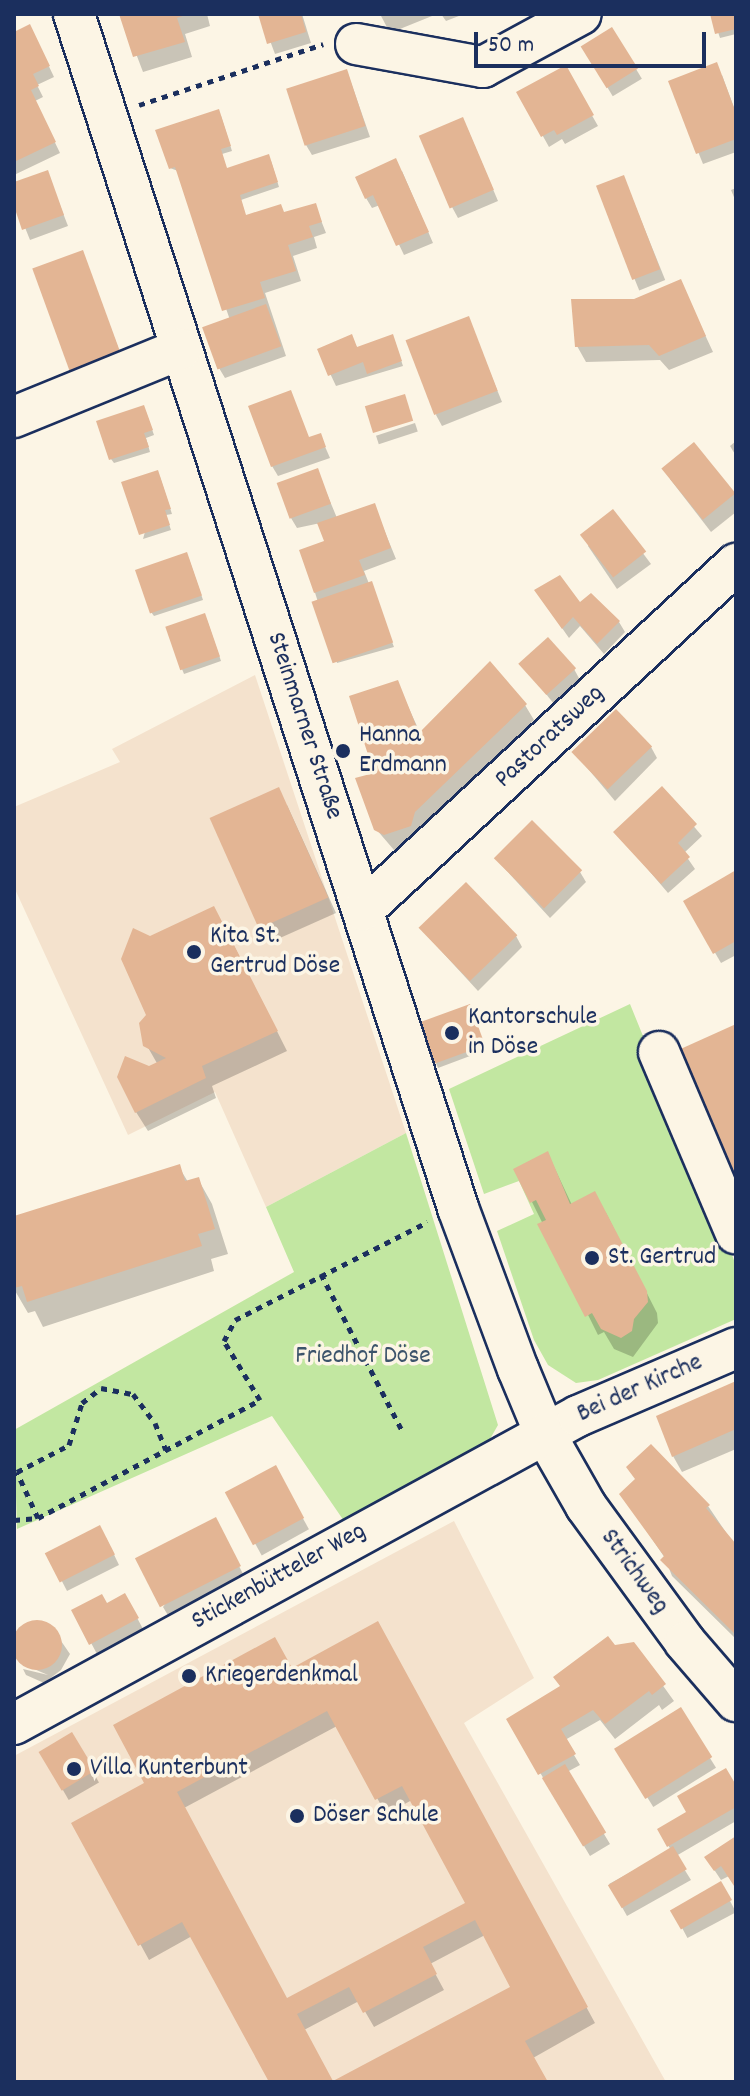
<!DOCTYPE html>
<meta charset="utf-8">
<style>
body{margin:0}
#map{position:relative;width:750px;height:2096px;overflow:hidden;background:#fcf5e5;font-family:Dekko,sans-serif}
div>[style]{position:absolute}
.built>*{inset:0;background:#f4e2cd}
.green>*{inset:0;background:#c2e7a1}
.shadow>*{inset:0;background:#0003;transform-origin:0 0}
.building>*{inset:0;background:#e3b594;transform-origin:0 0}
.round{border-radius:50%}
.path>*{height:5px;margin-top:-2.5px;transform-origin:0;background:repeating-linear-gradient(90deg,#1b2f5e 0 6px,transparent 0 12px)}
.roads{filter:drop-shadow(2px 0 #1b2f5e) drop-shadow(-2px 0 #1b2f5e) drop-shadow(0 2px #1b2f5e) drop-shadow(0 -2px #1b2f5e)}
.minor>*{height:40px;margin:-20px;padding:0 20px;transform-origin:20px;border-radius:20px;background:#fcf5e5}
.dots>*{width:22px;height:22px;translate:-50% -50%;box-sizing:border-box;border:4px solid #fcf5e5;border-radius:50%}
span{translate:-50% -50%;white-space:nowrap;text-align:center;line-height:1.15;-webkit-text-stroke:7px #fcf5e5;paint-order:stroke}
.street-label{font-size:26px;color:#1b2f5e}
.poi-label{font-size:26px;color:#1b2f5e}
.left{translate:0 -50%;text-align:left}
.park-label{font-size:26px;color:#3c546b}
.frame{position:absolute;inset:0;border:16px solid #1b2f5e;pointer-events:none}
.scale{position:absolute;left:474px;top:32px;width:232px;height:36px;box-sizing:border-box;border:4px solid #1b2f5e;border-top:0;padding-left:10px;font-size:24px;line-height:28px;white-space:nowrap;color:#1b2f5e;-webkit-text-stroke:6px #fcf5e5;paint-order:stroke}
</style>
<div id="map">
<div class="built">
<i style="clip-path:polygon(255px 675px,406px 1133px,266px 1207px,215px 1092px,128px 1135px,14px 887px,14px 807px,120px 762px,112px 749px)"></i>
<i style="clip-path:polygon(454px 1521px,534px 1678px,464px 1723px,666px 2082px,14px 2082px,14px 1756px)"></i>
</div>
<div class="green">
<i style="clip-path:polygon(630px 1004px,736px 1265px,736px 1319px,598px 1380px,576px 1383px,548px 1365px,534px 1340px,497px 1231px,534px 1214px,519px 1181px,484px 1194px,449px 1089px)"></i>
<i style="clip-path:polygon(406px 1133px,498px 1425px,490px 1439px,344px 1521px,272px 1416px,17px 1529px,14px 1430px,294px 1272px,266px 1207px)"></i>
</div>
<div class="shadow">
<i style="clip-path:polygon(121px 14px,207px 14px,210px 26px,185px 34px,192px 57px,143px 72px)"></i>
<i style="clip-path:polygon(260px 14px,302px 14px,311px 43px,275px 54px)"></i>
<i style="clip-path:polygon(380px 14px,437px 14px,390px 33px)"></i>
<i style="clip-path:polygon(441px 14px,464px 14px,446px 21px)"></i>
<i style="clip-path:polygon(712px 14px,736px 14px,736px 34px,720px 38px)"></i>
<i style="left:612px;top:29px;width:58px;height:34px;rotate:59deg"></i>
<i style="clip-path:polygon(14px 34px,35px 37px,54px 77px,37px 85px,43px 97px,35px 101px,60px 153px,14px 175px)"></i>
<i style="clip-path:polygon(565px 68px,598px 126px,565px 144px,562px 139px,549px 147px,519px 93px)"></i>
<i style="clip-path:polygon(347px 71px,370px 137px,312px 155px,306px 145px)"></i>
<i style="clip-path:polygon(722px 75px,736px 113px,736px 152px,703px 164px,670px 82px)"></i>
<i style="clip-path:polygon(221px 116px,232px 151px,222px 154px,227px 170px,271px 161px,279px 187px,241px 200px,246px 217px,285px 214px,315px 205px,326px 233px,314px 237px,317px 248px,293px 256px,301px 281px,265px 293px,286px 356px,225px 378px,219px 368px,230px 320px,178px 171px,170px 168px)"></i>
<i style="clip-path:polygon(468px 130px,498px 201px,458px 218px,452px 207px)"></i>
<i style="clip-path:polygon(402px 171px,433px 243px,404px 255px,380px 205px,372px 208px,366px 198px)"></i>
<i style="clip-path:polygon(47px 172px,68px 226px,30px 240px,14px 200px,14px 184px)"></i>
<i style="left:624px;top:178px;width:110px;height:28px;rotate:68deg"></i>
<i style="clip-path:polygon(736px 188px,736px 202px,731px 190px)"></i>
<i style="clip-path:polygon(82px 253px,121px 355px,71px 373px)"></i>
<i style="clip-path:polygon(680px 281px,713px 352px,669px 370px,660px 360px,586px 362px,577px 346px,634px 301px)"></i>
<i style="clip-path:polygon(468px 318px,502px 402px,442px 426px,436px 415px)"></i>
<i style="clip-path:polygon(351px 337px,358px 349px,395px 342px,403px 366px,336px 386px,319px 350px)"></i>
<i style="clip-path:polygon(146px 412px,154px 435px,146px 438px,150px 452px,114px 463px,111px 459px)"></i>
<i style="left:415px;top:423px;width:9px;height:41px;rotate:72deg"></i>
<i style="clip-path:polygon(320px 435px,330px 458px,278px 476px,272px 466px)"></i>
<i style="clip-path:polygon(736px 441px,736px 456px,730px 446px)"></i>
<i style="clip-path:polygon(694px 445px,736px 496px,736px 512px,711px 532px,670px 479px)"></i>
<i style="clip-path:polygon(317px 470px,337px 518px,374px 505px,396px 559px,364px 571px,394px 647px,337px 663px,302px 551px,326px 542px,330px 521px,297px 528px,291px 518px)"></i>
<i style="clip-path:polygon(160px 477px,172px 514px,166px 515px,171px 530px,143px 539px)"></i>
<i style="clip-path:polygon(612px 512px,651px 564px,617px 589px,588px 546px)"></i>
<i style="clip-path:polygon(189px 559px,203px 600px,154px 616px,151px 612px)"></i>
<i style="clip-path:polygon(543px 601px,579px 604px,619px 622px,625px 632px,604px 654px,580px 626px,569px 638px)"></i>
<i style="clip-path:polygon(207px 620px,221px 661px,184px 674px,182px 669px)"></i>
<i style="clip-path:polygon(522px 664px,574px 669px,580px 680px,554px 704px)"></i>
<i style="clip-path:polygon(397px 682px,421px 735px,525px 705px,534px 720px,423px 828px,419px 842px,394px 850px,376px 829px,376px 774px)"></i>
<i style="clip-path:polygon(651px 747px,657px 758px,615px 801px,574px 752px)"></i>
<i style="clip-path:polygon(662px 789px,702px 836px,684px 853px,695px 869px,668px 893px,616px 832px)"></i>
<i style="clip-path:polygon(287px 805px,336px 913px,271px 942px,262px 927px)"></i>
<i style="clip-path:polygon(495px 858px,580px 872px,586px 882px,550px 918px)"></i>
<i style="clip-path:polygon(736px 872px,736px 955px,721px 963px,685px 901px)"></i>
<i style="clip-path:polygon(225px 928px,287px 1051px,212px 1086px,216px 1098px,148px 1131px,136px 1112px,149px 1069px,158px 1065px,142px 1037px,148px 1015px,150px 938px)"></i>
<i style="clip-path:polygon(421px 929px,516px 936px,522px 947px,478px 991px)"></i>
<i style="clip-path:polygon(471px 1011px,486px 1050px,438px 1068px,436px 1063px)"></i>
<i style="clip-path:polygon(548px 1154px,572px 1205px,606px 1213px,657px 1313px,658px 1323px,633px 1357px,614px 1349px,604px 1332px,598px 1335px,532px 1202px)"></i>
<i style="clip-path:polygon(179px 1167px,188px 1182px,198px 1179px,212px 1204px,228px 1254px,211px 1259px,214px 1271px,43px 1327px,35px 1311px,28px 1313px,14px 1289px,14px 1218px)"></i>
<i style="clip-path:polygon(736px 1383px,736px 1449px,682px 1472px,673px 1456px)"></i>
<i style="left:275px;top:1468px;width:70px;height:54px;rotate:61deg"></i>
<i style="clip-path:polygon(622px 1495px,708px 1506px,736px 1547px,736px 1639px,672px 1576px,665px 1558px)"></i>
<i style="clip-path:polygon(221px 1530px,245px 1578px,169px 1617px,163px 1607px)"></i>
<i style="clip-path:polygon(106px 1538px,119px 1565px,67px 1591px,48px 1554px)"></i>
<i style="clip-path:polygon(125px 1595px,143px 1629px,97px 1654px,74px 1611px,106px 1605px)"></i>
<i style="clip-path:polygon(34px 1621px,50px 1625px,70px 1654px,61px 1670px,44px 1683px,26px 1675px,23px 1669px,48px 1675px,20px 1663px,14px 1650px,18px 1629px)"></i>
<i style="clip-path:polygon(evenodd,386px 1639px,595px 2023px,533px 2058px,546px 2082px,336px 2082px,513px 1987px,485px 1935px,430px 1964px,444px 1990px,374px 2027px,359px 2001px,304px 2030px,332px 2082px,272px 2082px,192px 1936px,149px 1960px,74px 1823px,147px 1784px,291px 1670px,386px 1639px,337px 1726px,386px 1814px,412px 1800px,467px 1904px,287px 2000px,184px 1808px,337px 1726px)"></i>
<i style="clip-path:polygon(633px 1644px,674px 1701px,662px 1710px,659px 1705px,615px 1739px,600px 1720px,565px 1740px,580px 1765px,567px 1772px,610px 1844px,590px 1856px,508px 1719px,563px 1689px,615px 1647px)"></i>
<i style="left:680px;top:1710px;width:68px;height:74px;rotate:58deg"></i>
<i style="left:71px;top:1734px;width:56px;height:35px;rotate:60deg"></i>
<i style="clip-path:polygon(736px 1789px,736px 1821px,676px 1856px,691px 1880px,627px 1916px,609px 1884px,671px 1850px,659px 1830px)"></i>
<i style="clip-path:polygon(736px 1839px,736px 1887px,729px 1876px,721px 1880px,713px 1868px)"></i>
<i style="left:721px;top:1884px;width:32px;height:55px;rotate:62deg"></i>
</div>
<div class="building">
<i style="clip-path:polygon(119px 14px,188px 14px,177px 18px,185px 42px,133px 57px)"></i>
<i style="clip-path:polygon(258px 14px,301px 14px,306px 32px,267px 44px)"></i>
<i style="clip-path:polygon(710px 14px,736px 14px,736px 29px,715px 34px)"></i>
<i style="clip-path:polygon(30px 24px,50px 66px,33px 74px,39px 86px,31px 90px,56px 142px,14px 162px,14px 32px)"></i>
<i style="left:612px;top:27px;width:49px;height:37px;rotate:58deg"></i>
<i style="clip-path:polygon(717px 62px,736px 113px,736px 139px,696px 154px,668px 81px)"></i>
<i style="clip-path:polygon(566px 65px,594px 115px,557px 135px,554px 130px,541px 137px,516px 92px)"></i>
<i style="left:347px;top:69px;width:60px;height:64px;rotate:72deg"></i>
<i style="clip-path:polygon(219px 109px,231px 146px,221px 149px,227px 168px,269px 154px,278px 182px,240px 195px,246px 215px,281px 204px,284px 212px,316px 203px,322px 222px,309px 226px,313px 237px,288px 245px,296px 271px,260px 282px,265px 298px,222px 311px,175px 167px,169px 169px,155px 130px)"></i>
<i style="left:463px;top:117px;width:79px;height:48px;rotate:67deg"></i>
<i style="clip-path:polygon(396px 158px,429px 232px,396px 246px,373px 195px,365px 199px,355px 177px)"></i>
<i style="clip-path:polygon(48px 170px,64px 215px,22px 230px,14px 206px,14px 182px)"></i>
<i style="left:624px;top:175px;width:101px;height:30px;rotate:69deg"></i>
<i style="left:83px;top:250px;width:114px;height:54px;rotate:70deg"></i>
<i style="clip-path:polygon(681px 279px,706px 336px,659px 356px,649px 345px,575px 347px,571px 299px,634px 299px)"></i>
<i style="left:266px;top:304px;width:45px;height:68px;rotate:70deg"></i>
<i style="left:469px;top:316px;width:80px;height:68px;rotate:69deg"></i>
<i style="clip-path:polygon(352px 334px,357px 347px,393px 334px,402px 361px,367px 374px,363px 362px,328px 376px,317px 349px)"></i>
<i style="clip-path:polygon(291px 390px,309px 437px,321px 433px,326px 447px,271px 467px,248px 406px)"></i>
<i style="left:405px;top:394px;width:28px;height:42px;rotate:73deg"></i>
<i style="clip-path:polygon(144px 405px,153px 430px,144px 433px,149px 447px,109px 460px,96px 421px)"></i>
<i style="left:694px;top:442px;width:66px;height:42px;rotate:51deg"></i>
<i style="left:318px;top:468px;width:38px;height:44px;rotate:70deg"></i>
<i style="clip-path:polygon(158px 470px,171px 509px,165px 510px,170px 525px,139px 535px,121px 482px)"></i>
<i style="clip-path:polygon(375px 503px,391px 548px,359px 560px,365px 575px,314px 593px,299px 550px,324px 541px,317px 523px)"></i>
<i style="left:613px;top:509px;width:54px;height:42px;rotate:52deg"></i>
<i style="left:187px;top:552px;width:46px;height:55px;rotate:71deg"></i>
<i style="clip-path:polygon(560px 575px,580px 602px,591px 593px,620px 621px,597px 644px,573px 617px,562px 629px,534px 590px)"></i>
<i style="left:372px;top:581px;width:65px;height:64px;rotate:71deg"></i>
<i style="left:205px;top:613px;width:46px;height:42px;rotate:71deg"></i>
<i style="left:548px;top:637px;width:42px;height:40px;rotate:48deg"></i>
<i style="clip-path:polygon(490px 661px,527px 704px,415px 812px,411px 826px,384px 835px,374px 830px,355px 778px,374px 773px,349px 696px,398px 680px,419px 733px)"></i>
<i style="left:616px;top:709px;width:52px;height:62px;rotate:46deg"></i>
<i style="clip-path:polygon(662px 786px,697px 824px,678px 843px,690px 857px,661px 884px,613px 832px)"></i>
<i style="left:279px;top:787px;width:121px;height:76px;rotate:66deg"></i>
<i style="left:532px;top:820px;width:71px;height:54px;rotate:45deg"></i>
<i style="clip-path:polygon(736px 870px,736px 941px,713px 954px,683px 901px)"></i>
<i style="left:466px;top:882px;width:74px;height:66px;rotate:46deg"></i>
<i style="clip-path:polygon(214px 906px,278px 1031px,202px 1066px,206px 1078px,135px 1113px,117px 1077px,125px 1056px,149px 1066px,166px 1058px,143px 1046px,139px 1023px,146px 1015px,121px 959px,133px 928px,150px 936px)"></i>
<i style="left:470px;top:1004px;width:44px;height:54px;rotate:70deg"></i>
<i style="clip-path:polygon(736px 1024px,736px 1213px,665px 1056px)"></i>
<i style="clip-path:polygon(548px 1151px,570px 1204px,595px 1191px,647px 1291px,648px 1302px,634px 1319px,632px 1331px,621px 1338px,601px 1329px,592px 1313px,585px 1317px,537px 1224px,546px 1220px,536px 1200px,530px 1203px,513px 1169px)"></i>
<i style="clip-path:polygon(180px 1164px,185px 1181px,199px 1177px,215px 1229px,198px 1234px,202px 1246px,27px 1302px,22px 1286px,14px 1288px,14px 1216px)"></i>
<i style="clip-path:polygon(736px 1381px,736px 1429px,672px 1457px,656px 1416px)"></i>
<i style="clip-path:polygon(651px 1444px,710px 1505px,706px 1508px,736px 1544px,736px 1635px,660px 1560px,664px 1556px,619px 1494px,635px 1479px,626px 1467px)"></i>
<i style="left:276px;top:1465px;width:60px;height:58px;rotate:62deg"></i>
<i style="left:216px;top:1517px;width:55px;height:91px;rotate:63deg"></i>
<i style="left:100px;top:1525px;width:33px;height:62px;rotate:63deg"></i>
<i style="clip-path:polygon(125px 1593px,139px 1618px,89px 1645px,71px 1610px,102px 1594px,107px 1603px)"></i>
<i class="round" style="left:12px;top:1620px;width:50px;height:50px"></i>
<i style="clip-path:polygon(evenodd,378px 1621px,588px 2007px,525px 2041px,548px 2082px,269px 2082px,182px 1922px,138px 1946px,71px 1823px,144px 1783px,113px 1725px,275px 1637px,292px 1668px,378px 1621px,327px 1711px,375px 1800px,402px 1786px,465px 1903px,287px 1998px,177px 1792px,327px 1711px,378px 1621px,475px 1920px,510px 1987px,333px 2081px,297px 2014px,349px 1987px,363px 2013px,437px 1974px,423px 1947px,475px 1920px)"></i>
<i style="clip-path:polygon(608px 1636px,615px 1645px,634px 1642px,666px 1684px,652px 1695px,649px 1691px,605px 1724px,593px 1710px,561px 1729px,576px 1754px,538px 1775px,506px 1719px,560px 1686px,553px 1677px)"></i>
<i style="left:681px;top:1707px;width:59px;height:79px;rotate:58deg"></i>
<i style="left:72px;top:1732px;width:45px;height:39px;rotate:59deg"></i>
<i style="left:565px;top:1764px;width:80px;height:27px;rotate:59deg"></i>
<i style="clip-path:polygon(726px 1768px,736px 1785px,736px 1807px,667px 1847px,657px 1829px,686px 1812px,677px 1796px)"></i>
<i style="clip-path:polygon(736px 1836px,736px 1889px,721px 1866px,714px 1871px,704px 1857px)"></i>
<i style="left:673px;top:1846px;width:27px;height:76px;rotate:59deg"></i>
<i style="left:721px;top:1881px;width:22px;height:59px;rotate:60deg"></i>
</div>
<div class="path">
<i style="left:139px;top:105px;width:194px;rotate:-18.3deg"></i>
<i style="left:321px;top:1274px;width:178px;rotate:62.6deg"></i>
<i style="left:38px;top:1518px;width:51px;rotate:-114.5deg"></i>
<i style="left:17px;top:1472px;width:59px;rotate:-27.4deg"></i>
<i style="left:69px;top:1445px;width:44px;rotate:-72.8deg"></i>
<i style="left:82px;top:1403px;width:24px;rotate:-38deg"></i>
<i style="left:101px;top:1388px;width:33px;rotate:11deg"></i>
<i style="left:133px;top:1394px;width:36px;rotate:53deg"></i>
<i style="left:155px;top:1423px;width:29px;rotate:68deg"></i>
<i style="left:14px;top:1520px;width:24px;rotate:-5deg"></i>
<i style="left:38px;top:1518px;width:251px;rotate:-28deg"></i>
<i style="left:260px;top:1400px;width:69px;rotate:-121.4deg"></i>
<i style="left:224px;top:1341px;width:24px;rotate:-62deg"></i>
<i style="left:235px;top:1320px;width:216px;rotate:-27deg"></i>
</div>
<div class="roads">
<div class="minor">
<i style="left:74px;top:14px;width:1254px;rotate:72.17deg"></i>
<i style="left:458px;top:1208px;width:172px;rotate:69.6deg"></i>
<i style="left:518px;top:1369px;width:70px;rotate:67.4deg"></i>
<i style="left:545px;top:1434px;width:83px;rotate:60.3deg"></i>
<i style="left:586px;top:1506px;width:168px;rotate:53.9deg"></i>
<i style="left:685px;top:1642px;width:78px;rotate:49.2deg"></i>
<i style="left:356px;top:44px;width:129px;rotate:10.3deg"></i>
<i style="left:483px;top:67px;width:111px;rotate:-28.4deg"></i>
<i style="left:14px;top:417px;width:180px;rotate:-22.2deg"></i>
<i style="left:363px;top:910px;width:509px;rotate:-42.85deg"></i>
<i style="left:659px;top:1052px;width:197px;rotate:67deg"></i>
<i style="left:14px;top:1724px;width:643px;rotate:-28.64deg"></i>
<i style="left:578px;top:1416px;width:172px;rotate:-23.3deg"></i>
</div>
</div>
<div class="dots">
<i style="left:343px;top:751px;background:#1b2f5e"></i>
<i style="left:194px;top:952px;background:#1b2f5e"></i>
<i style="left:452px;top:1033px;background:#1b2f5e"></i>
<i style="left:592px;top:1258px;background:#1b2f5e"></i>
<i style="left:189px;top:1676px;background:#1b2f5e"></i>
<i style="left:74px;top:1769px;background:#1b2f5e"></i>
<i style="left:297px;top:1816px;background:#1b2f5e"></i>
</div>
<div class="street-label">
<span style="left:304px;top:726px;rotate:72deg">Steinmarner Straße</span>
<span style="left:550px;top:737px;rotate:-43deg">Pastoratsweg</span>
<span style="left:640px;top:1389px;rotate:-24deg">Bei der Kirche</span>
<span style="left:634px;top:1572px;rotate:54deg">Strichweg</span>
<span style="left:279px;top:1577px;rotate:-29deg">Stickenbütteler Weg</span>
</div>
<div class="poi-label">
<span class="left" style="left:359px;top:751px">Hanna<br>Erdmann</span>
<span class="left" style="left:210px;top:952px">Kita St.<br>Gertrud Döse</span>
<span class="left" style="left:468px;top:1033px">Kantorschule<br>in Döse</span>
<span class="left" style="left:608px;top:1258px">St. Gertrud</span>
<span class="left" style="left:205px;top:1676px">Kriegerdenkmal</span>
<span class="left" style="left:90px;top:1769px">Villa Kunterbunt</span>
<span class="left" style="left:313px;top:1816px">Döser Schule</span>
</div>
<div class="park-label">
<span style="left:363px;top:1357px">Friedhof Döse</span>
</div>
<div class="frame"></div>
<div class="scale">50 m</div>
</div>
